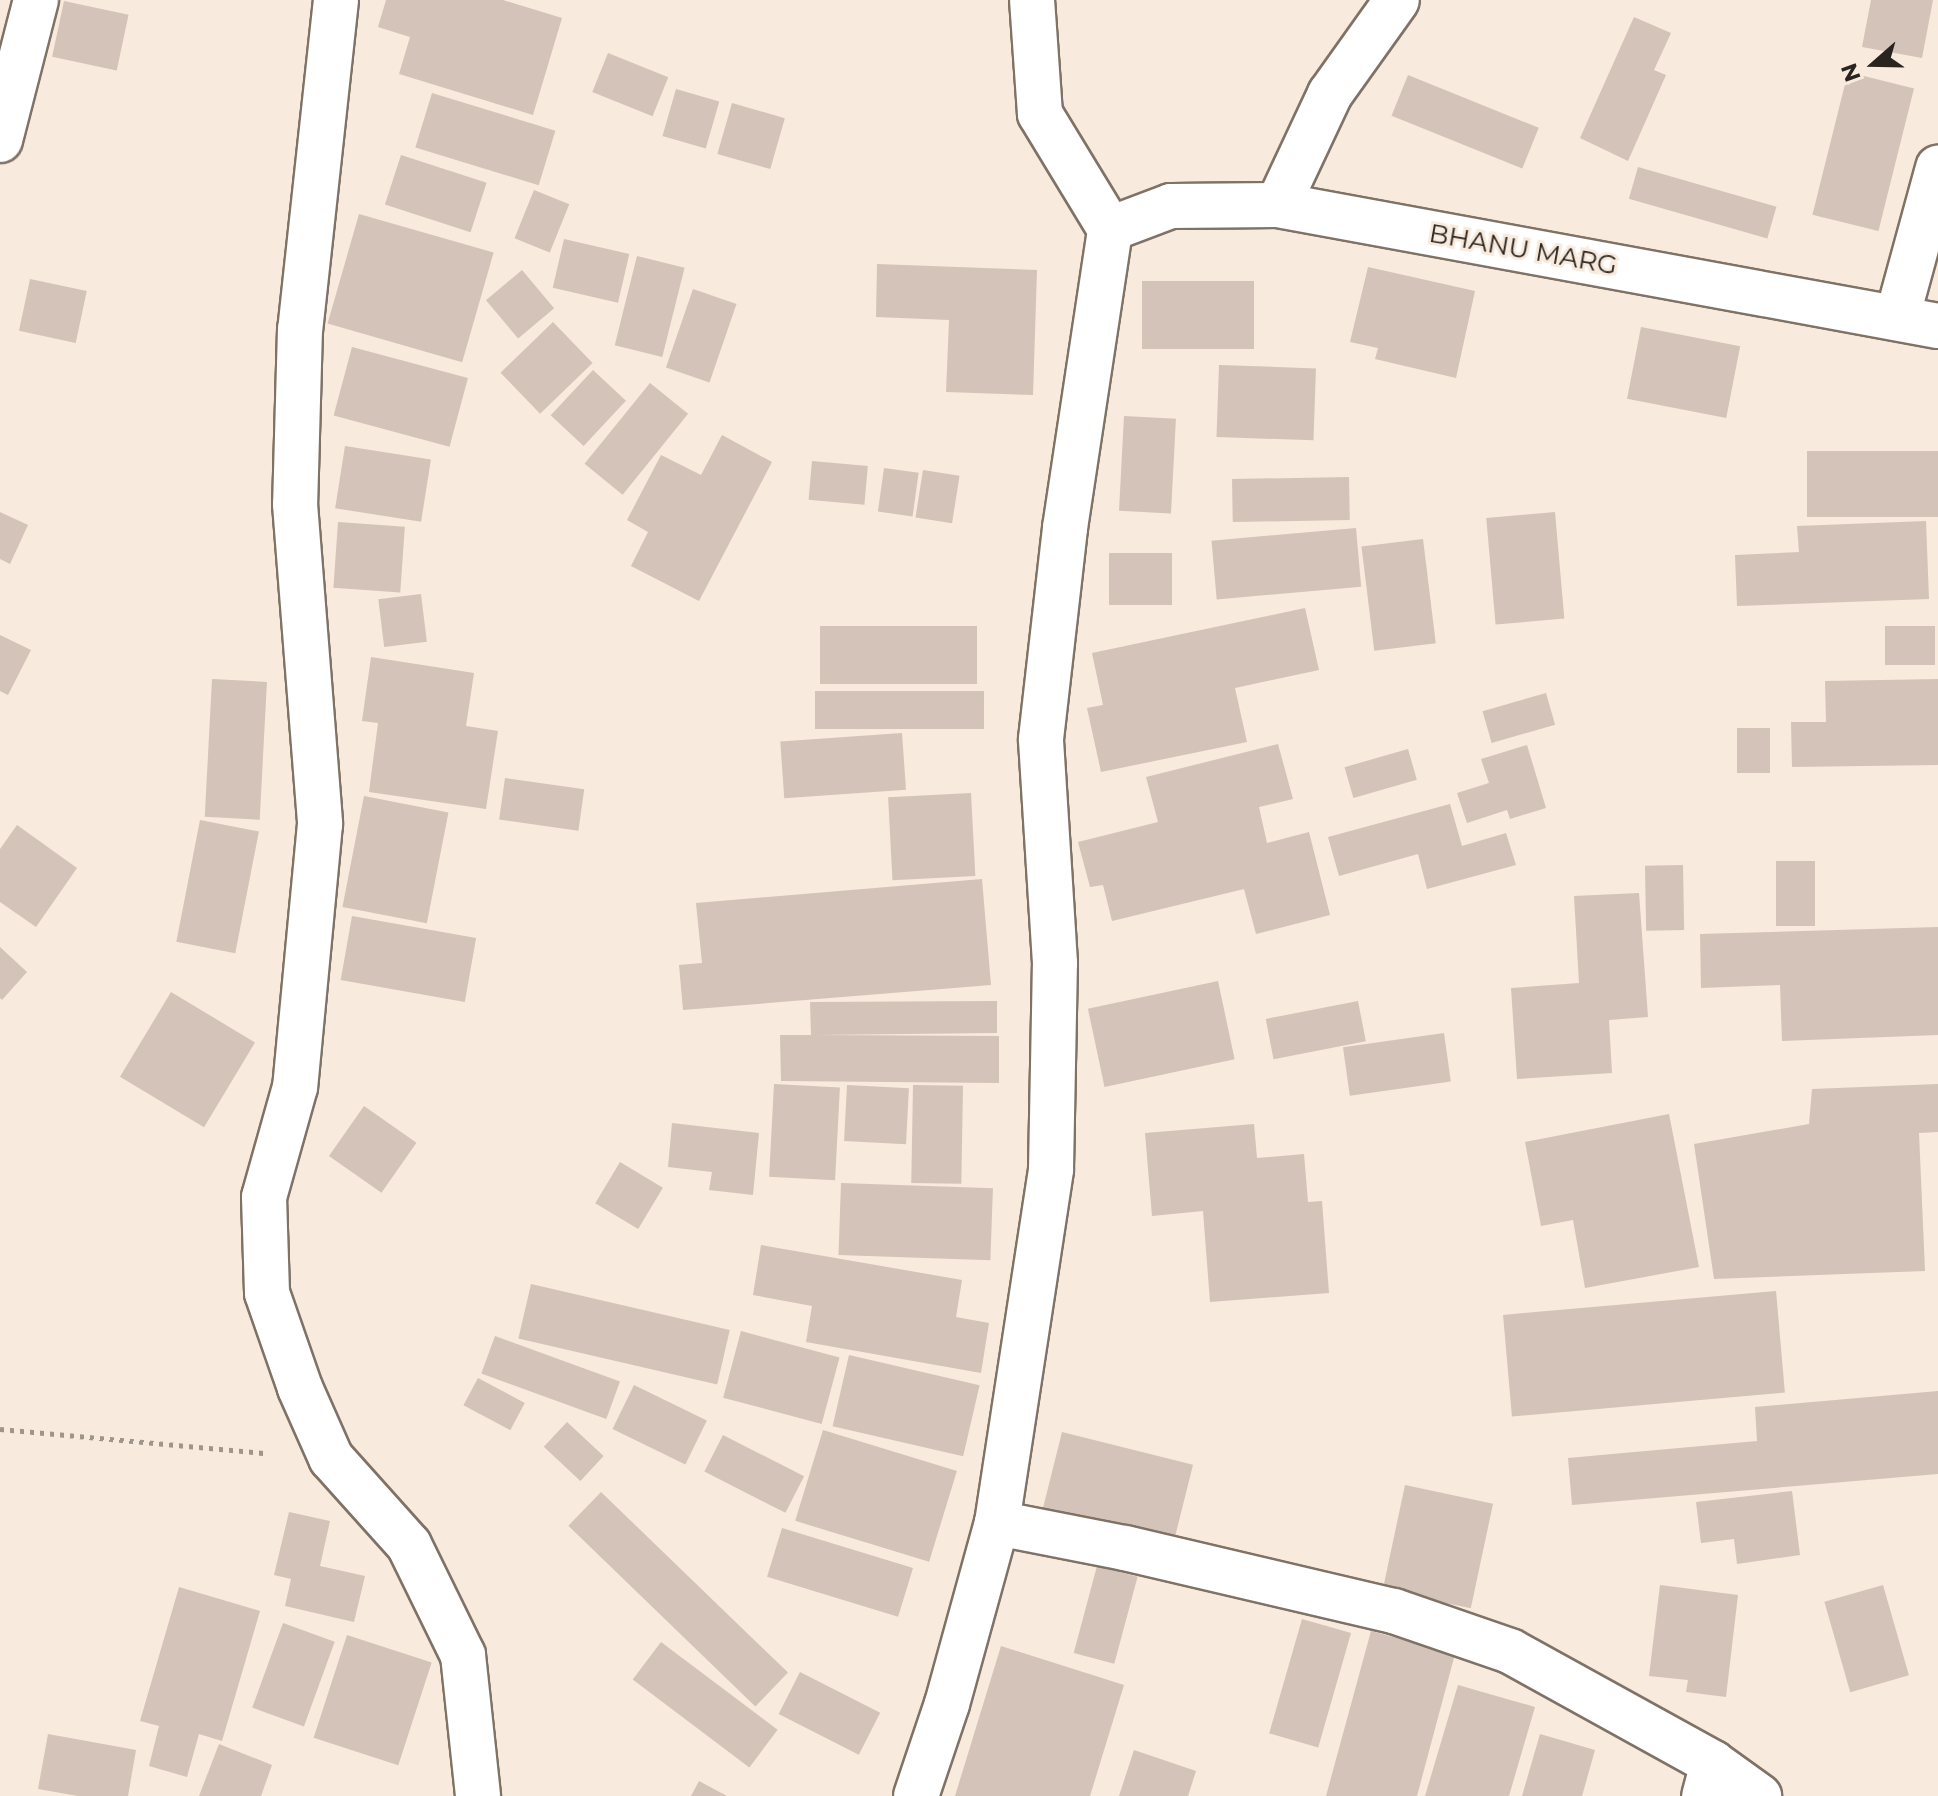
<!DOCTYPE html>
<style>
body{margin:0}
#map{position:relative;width:1938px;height:1796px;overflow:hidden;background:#f8eadc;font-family:Montserrat,sans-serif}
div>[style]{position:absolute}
.building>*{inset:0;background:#d4c3b8;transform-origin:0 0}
.path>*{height:5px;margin-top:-2.5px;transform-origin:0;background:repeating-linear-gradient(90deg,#9f958b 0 4px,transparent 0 10px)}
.roads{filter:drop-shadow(2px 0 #7f7266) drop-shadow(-2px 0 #7f7266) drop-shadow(0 2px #7f7266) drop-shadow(0 -2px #7f7266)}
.street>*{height:44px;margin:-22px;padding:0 22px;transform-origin:22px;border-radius:22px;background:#fff}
.secondary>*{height:44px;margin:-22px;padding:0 22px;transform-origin:22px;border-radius:22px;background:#fff}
span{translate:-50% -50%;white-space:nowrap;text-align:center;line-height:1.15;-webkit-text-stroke:6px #f8eadc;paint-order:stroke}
.street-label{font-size:26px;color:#29241f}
.north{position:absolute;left:1834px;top:24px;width:80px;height:80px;-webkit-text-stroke:6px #f8eadc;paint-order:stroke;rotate:250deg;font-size:22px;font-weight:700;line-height:32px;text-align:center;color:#29241f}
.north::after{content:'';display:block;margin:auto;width:28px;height:36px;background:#29241f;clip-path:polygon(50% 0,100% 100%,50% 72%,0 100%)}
</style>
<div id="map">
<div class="building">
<i style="clip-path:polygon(386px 0,503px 0,562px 18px,533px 115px,399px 74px,410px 37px,378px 27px)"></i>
<i style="clip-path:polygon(1871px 0,1933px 0,1922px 58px,1862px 47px)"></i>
<i style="left:64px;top:1px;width:66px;height:57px;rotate:12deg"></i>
<i style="clip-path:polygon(1634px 17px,1671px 33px,1654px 70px,1666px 75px,1628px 161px,1580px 138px)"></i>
<i style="left:608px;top:53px;width:65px;height:42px;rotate:22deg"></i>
<i style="left:1848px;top:72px;width:68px;height:147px;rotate:14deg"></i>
<i style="left:1408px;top:75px;width:141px;height:44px;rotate:22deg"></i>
<i style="left:676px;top:89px;width:45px;height:49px;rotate:16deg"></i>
<i style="left:432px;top:93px;width:129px;height:57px;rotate:17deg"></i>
<i style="left:732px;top:103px;width:55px;height:53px;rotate:16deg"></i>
<i style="left:401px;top:155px;width:90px;height:52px;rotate:18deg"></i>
<i style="left:1638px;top:167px;width:144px;height:33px;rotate:16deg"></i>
<i style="left:534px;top:190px;width:38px;height:52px;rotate:22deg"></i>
<i style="left:359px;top:214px;width:140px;height:114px;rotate:16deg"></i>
<i style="left:564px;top:239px;width:67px;height:50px;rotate:13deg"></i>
<i style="left:637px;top:256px;width:49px;height:92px;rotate:14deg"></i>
<i style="clip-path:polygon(877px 264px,1037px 270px,1033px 395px,946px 392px,949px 320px,876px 317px)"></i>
<i style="clip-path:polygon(1368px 267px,1475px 291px,1456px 378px,1375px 359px,1378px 348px,1350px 342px)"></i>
<i style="left:522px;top:270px;width:50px;height:47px;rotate:50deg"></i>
<i style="left:30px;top:279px;width:58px;height:53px;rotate:12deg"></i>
<i style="left:1142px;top:281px;width:112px;height:68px"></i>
<i style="left:693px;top:289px;width:46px;height:83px;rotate:19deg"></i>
<i style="left:553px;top:322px;width:57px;height:73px;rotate:46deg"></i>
<i style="left:1641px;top:327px;width:101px;height:73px;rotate:11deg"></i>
<i style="left:352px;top:347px;width:120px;height:71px;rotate:15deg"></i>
<i style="left:1219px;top:365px;width:97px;height:72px;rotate:2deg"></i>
<i style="left:593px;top:370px;width:45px;height:62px;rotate:43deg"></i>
<i style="left:650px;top:383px;width:49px;height:104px;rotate:39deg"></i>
<i style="left:1124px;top:416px;width:52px;height:95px;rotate:3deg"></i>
<i style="clip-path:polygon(722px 435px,772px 462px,699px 601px,631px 566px,648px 532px,627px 520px,661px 455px,701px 475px)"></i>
<i style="left:345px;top:446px;width:87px;height:63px;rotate:9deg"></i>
<i style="left:1938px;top:451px;width:66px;height:131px;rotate:90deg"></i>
<i style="left:812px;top:461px;width:56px;height:39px;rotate:5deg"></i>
<i style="left:884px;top:468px;width:35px;height:44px;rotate:8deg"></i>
<i style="left:923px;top:470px;width:37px;height:48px;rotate:9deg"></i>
<i style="left:1349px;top:477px;width:43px;height:117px;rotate:89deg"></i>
<i style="clip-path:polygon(0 512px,28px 525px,10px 564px,0 559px)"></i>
<i style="left:1555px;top:512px;width:107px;height:69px;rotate:85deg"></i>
<i style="clip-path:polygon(1926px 521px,1929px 599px,1737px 606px,1735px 555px,1799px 552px,1797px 526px)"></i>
<i style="left:338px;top:522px;width:67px;height:66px;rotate:4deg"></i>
<i style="left:1356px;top:528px;width:59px;height:145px;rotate:85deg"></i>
<i style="left:1423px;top:539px;width:105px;height:62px;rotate:83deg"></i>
<i style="left:1109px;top:553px;width:63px;height:52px"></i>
<i style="left:421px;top:594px;width:48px;height:43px;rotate:83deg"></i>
<i style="clip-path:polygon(1305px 608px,1319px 670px,1235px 688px,1247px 742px,1101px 772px,1087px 708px,1103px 705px,1092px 653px)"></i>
<i style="left:820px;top:626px;width:157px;height:58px"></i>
<i style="left:1885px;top:626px;width:50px;height:39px"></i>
<i style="clip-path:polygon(0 635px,31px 650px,8px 695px,0 691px)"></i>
<i style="clip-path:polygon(371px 657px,474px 673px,466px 726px,498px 731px,486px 809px,369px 792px,378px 723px,362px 721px)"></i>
<i style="left:212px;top:679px;width:55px;height:138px;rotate:3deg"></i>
<i style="clip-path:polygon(1938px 679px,1938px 765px,1792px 767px,1791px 722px,1826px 722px,1825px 681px)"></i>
<i style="left:815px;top:691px;width:169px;height:38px"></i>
<i style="left:1546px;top:693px;width:33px;height:66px;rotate:74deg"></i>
<i style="left:1737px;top:728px;width:33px;height:45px"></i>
<i style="left:902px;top:733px;width:57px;height:122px;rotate:86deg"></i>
<i style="clip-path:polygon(1278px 744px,1293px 799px,1259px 807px,1267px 843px,1309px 832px,1330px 915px,1256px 934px,1244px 889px,1112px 921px,1103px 885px,1090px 887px,1078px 842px,1158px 822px,1146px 777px)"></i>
<i style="clip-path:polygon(1527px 745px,1546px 808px,1510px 819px,1507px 810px,1467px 823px,1457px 793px,1489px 783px,1481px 759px)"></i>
<i style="left:1408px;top:749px;width:32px;height:66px;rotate:74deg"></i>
<i style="left:505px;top:778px;width:80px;height:42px;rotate:8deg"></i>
<i style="left:971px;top:793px;width:83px;height:83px;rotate:87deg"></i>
<i style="left:364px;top:796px;width:86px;height:113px;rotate:11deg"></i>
<i style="clip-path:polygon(1450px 804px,1462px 846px,1506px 833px,1516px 865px,1427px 889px,1418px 854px,1339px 876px,1328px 837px)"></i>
<i style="left:200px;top:820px;width:60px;height:124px;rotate:11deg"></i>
<i style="clip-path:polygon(17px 825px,77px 868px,36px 927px,0 902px,0 849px)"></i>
<i style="left:1776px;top:861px;width:39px;height:65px"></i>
<i style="left:1683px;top:865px;width:65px;height:38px;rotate:89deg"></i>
<i style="clip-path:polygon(982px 879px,991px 985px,683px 1010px,679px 965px,702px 963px,696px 903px)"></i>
<i style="clip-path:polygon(1639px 893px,1648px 1017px,1609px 1020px,1612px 1073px,1517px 1079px,1511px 988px,1579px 983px,1574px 896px)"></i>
<i style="left:352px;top:916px;width:126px;height:65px;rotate:10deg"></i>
<i style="clip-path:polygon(1938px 927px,1938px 1035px,1782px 1041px,1780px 985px,1701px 988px,1700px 934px)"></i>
<i style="clip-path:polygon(0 947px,27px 972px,2px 1000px,0 998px)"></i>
<i style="left:1218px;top:981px;width:80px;height:133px;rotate:78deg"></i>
<i style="left:171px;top:992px;width:98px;height:99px;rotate:31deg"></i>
<i style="clip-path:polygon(997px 1001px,997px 1033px,814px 1035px,999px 1036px,999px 1083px,781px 1081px,780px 1035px,811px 1035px,810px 1002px)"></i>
<i style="left:1358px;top:1001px;width:41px;height:94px;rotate:79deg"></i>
<i style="left:1444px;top:1033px;width:49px;height:102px;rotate:82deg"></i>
<i style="left:774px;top:1084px;width:66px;height:93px;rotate:3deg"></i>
<i style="clip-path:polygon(1938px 1084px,1938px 1132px,1919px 1133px,1925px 1271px,1714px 1279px,1694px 1144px,1809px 1124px,1812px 1089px)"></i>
<i style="left:847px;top:1085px;width:62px;height:56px;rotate:3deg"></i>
<i style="left:913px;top:1085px;width:50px;height:98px;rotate:1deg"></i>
<i style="left:364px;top:1106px;width:64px;height:61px;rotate:35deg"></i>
<i style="clip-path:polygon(1669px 1114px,1699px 1267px,1585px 1288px,1573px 1220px,1541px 1226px,1525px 1142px)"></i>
<i style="clip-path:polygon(672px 1123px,759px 1133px,753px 1195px,709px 1190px,712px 1172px,668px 1167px)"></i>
<i style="clip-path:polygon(1254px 1124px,1257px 1158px,1304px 1154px,1308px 1202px,1322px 1201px,1329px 1293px,1210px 1302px,1203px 1211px,1152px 1216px,1145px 1133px)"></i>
<i style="left:620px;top:1162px;width:50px;height:48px;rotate:31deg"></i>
<i style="left:841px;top:1183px;width:152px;height:72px;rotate:2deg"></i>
<i style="clip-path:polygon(761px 1245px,962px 1280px,956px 1317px,989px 1323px,981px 1373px,806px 1342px,812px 1306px,753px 1295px)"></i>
<i style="left:531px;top:1284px;width:204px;height:56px;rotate:13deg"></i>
<i style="left:1776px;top:1291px;width:102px;height:274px;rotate:85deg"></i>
<i style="left:741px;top:1331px;width:102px;height:69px;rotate:15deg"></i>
<i style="left:495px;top:1336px;width:133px;height:40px;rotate:20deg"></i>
<i style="left:849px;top:1355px;width:134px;height:73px;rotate:13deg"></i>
<i style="left:478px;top:1378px;width:53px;height:31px;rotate:28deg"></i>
<i style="left:634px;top:1385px;width:81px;height:49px;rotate:26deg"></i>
<i style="clip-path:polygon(1938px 1391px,1938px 1474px,1572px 1505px,1568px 1458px,1757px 1441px,1755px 1407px)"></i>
<i style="left:567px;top:1422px;width:50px;height:34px;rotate:43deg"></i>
<i style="left:823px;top:1430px;width:140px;height:95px;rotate:17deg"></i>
<i style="left:1062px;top:1432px;width:135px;height:82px;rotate:14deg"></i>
<i style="left:723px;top:1435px;width:91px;height:41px;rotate:27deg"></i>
<i style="left:1405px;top:1485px;width:90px;height:107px;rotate:12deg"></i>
<i style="clip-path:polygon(1792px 1491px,1800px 1555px,1737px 1564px,1734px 1539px,1701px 1543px,1696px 1502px)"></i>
<i style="left:601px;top:1492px;width:260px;height:47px;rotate:44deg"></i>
<i style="clip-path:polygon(289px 1512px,330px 1521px,320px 1566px,365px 1576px,354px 1622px,285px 1606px,291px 1579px,274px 1575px)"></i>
<i style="left:782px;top:1528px;width:137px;height:51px;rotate:17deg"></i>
<i style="left:1097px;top:1566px;width:42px;height:90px;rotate:15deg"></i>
<i style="clip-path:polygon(1660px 1585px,1738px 1595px,1726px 1697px,1686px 1692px,1688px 1680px,1649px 1676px)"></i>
<i style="left:1883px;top:1585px;width:94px;height:61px;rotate:74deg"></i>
<i style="clip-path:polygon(179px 1587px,260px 1611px,222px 1741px,199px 1734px,187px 1777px,149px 1766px,159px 1726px,140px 1721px)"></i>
<i style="left:1302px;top:1619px;width:51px;height:119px;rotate:16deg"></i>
<i style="left:283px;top:1623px;width:55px;height:90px;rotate:20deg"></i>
<i style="clip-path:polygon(1371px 1631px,1455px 1654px,1417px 1796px,1326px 1796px)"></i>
<i style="left:347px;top:1635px;width:89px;height:108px;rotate:18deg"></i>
<i style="left:661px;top:1642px;width:146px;height:47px;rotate:37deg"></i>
<i style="clip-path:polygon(1001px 1646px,1124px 1685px,1090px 1796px,955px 1796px)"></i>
<i style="left:800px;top:1672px;width:90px;height:47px;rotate:27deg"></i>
<i style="clip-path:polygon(1458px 1685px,1535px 1707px,1509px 1796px,1425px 1796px)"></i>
<i style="clip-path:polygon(48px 1734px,136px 1750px,128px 1796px,78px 1796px,38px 1789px)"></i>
<i style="clip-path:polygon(1540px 1734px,1595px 1750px,1582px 1796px,1522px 1796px)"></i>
<i style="clip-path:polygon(219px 1744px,272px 1765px,261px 1796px,199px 1796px)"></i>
<i style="clip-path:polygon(1134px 1750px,1196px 1771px,1188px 1796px,1119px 1796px)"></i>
<i style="clip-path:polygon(699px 1781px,727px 1796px,691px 1796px)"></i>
</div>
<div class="path">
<i style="left:0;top:1429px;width:267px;rotate:5.2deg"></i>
</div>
<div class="roads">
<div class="street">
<i style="left:336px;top:0;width:331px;rotate:96.2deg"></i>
<i style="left:300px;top:329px;width:175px;rotate:91.6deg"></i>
<i style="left:295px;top:504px;width:321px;rotate:85.5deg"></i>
<i style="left:320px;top:824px;width:264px;rotate:95.4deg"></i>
<i style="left:295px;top:1087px;width:114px;rotate:105.7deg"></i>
<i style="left:264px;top:1197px;width:96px;rotate:88.2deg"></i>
<i style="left:267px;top:1293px;width:101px;rotate:70.8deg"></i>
<i style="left:300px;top:1388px;width:77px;rotate:66.1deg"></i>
<i style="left:331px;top:1458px;width:117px;rotate:48.1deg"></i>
<i style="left:409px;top:1545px;width:123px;rotate:63.9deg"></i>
<i style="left:463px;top:1655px;width:142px;rotate:83.9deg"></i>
<i style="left:0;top:140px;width:145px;rotate:-75.6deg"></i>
<i style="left:1278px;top:205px;width:123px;rotate:-64.9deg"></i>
<i style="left:1330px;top:94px;width:115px;rotate:-54.5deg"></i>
<i style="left:1110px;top:229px;width:65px;rotate:-20.7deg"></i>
<i style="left:1171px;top:206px;width:107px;rotate:-0.5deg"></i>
<i style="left:1278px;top:205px;width:671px;rotate:10.39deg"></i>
<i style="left:1897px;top:318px;width:156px;rotate:-74.7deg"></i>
<i style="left:997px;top:1523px;width:130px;rotate:11.1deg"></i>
<i style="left:1125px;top:1548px;width:276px;rotate:13.2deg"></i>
<i style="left:1394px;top:1611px;width:123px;rotate:19deg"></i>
<i style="left:1510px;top:1651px;width:232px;rotate:28.9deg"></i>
<i style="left:1713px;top:1763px;width:34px;rotate:105deg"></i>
<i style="left:1713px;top:1763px;width:57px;rotate:35.7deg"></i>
</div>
<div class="secondary">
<i style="left:916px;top:1796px;width:97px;rotate:-71.4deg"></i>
<i style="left:947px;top:1704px;width:188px;rotate:-74.6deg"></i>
<i style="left:997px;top:1523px;width:358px;rotate:-81.3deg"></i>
<i style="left:1051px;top:1169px;width:206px;rotate:-88.9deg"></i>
<i style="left:1055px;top:963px;width:224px;rotate:-93.6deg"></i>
<i style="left:1041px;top:739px;width:212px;rotate:-83.5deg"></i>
<i style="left:1065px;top:528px;width:302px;rotate:-81.4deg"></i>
<i style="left:1110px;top:229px;width:135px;rotate:-121.3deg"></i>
<i style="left:1040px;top:114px;width:114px;rotate:-94deg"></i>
</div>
</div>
<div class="street-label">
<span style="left:1523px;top:250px;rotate:10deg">BHANU MARG</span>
</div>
<div class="north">N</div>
</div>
